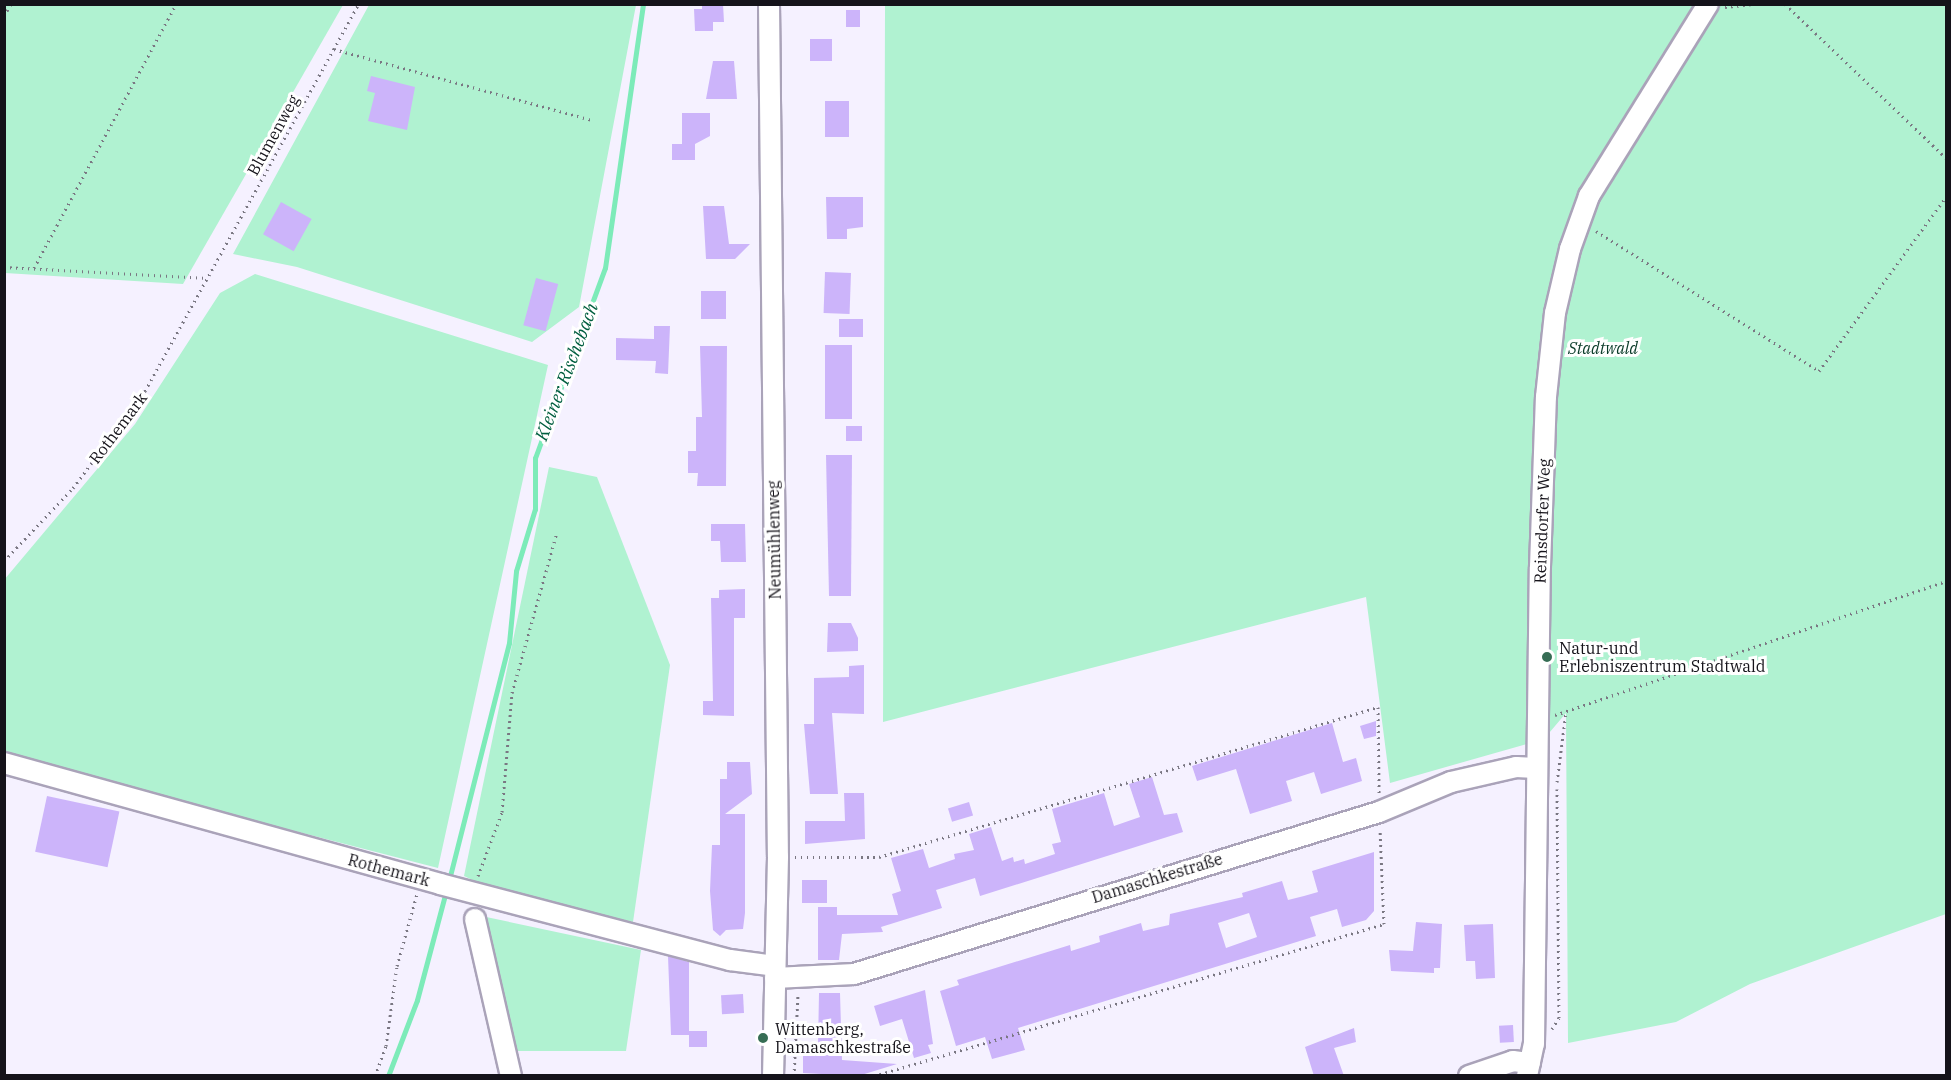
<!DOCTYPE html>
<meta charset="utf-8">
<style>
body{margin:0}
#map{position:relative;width:1951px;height:1080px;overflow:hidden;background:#f5f1ff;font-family:"IBM Plex Serif",serif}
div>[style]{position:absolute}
.green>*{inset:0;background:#b0f2d1}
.stream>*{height:5px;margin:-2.5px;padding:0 2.5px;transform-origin:2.5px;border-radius:2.5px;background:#7debb9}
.building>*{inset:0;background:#ccb4fa;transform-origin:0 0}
.path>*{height:3px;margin-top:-1.5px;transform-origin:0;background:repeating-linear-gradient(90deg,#7a7782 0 1.5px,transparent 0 6px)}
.roads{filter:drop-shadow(2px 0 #aaa3b9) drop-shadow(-2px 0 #aaa3b9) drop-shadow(0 2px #aaa3b9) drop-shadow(0 -2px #aaa3b9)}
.minor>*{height:20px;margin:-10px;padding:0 10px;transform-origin:10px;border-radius:10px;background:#fff}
.dots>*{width:16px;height:16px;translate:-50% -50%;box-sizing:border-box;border:3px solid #fff;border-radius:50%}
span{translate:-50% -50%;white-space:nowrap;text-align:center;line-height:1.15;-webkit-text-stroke:6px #fff;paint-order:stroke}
.street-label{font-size:16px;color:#15131a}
.park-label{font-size:16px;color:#093b28;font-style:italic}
.poi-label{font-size:16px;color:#15131a}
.left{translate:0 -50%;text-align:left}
.water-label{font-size:18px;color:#005e3f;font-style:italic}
.frame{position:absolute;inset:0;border:6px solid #15131a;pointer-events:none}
</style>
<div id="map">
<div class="green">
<i style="clip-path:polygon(4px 5px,5px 4px,343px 5px,183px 284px,5px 273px)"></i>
<i style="clip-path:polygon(369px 5px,636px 5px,579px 307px,532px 342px,297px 267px,233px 254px)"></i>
<i style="clip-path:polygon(885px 5px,1946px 5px,1946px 914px,1750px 984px,1676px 1022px,1568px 1043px,1566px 713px,1544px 739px,1390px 783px,1366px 597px,883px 722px)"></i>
<i style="clip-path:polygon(255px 274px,548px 365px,438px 868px,5px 756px,4px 580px,135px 424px,220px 293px)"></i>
<i style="clip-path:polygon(549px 467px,597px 477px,670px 665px,633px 922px,485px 886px,464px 876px)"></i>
<i style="clip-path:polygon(472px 914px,641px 950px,626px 1051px,512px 1051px)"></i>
</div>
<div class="stream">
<i style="left:450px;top:876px;width:240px;rotate:-75.8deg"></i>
<i style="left:509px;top:643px;width:72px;rotate:-84.4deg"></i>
<i style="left:516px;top:571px;width:65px;rotate:-73deg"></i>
<i style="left:535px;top:509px;width:51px;rotate:-90deg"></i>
<i style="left:535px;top:458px;width:202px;rotate:-69.8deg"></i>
<i style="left:605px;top:268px;width:267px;rotate:-81.8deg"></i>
<i style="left:388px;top:1076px;width:81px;rotate:-69.1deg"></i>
<i style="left:417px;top:1000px;width:109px;rotate:-75.1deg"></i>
</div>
<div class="building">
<i style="clip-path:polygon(702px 4px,723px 4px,724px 22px,713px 22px,713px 31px,695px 31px,694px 9px,702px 9px)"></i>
<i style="left:846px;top:10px;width:14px;height:17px"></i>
<i style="left:810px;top:39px;width:22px;height:22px"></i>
<i style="clip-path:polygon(713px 61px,734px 61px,737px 99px,706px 99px)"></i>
<i style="clip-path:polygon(371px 76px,415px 87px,407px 130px,368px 121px,375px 93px,367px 91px)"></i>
<i style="left:825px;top:101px;width:24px;height:36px"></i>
<i style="clip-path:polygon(682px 113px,710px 113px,710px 136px,695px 144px,695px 160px,672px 160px,672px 144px,682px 144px)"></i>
<i style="clip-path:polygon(826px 197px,863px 197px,863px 227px,847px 229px,847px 239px,827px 239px)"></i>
<i style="left:281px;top:202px;width:35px;height:37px;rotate:29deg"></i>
<i style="clip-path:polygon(703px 206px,724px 206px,729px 244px,750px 244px,735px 259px,706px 259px)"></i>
<i style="left:825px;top:272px;width:26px;height:41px;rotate:2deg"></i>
<i style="left:536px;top:278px;width:23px;height:49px;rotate:15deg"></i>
<i style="left:701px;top:291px;width:25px;height:28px"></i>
<i style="left:839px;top:319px;width:24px;height:18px"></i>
<i style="clip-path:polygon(654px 326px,670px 326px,668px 374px,655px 373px,656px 361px,616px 360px,616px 338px,654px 339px)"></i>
<i style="left:825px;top:345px;width:27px;height:74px"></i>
<i style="clip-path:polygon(700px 346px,727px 346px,726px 486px,697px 486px,698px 473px,688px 473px,688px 451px,696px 451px,696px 417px,702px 417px)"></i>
<i style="left:846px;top:426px;width:16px;height:15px"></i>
<i style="clip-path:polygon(826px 455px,852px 455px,851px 596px,829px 596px)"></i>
<i style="clip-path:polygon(711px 524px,745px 524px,746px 562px,721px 562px,720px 541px,711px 541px)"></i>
<i style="clip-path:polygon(745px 589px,745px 618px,734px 618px,734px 716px,703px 715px,703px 701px,713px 701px,711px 598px,719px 598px,719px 590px)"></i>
<i style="clip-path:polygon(828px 623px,851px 623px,858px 638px,858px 651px,827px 652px)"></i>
<i style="clip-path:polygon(864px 665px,864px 714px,832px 713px,838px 794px,810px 794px,804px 724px,814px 724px,814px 678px,849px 677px,849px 666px)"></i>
<i style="clip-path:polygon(1376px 721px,1376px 736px,1364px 739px,1360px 726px)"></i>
<i style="clip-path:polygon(1332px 723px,1343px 762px,1356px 758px,1362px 781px,1321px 794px,1314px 772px,1286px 781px,1292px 801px,1250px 814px,1236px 769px,1197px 781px,1192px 766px)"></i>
<i style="clip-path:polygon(727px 762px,750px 762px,752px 794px,725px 814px,745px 814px,745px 913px,743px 929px,726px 930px,720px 936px,713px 930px,710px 891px,712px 845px,720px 845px,720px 779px,727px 779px)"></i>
<i style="clip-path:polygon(1152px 777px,1164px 815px,1177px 813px,1183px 832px,980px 896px,975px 878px,936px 890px,942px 908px,881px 927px,883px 932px,842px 934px,839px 960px,818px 960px,818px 907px,837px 907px,837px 915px,898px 915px,892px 894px,901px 891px,891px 858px,923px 849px,929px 868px,955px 859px,954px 854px,974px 850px,969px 834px,991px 827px,1002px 861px,1013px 857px,1014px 862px,1024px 859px,1025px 864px,1055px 854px,1052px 844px,1061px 842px,1052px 809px,1104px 793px,1114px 826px,1140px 817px,1129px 784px)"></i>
<i style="clip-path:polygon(844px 793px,864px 793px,865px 839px,805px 844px,805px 821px,845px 821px)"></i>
<i style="left:47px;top:796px;width:74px;height:57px;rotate:12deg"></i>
<i style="left:969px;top:802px;width:14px;height:22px;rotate:73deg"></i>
<i style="clip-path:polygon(evenodd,1374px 852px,1374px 911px,1366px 920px,1342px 927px,1337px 909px,1310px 917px,1316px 936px,1018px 1028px,1025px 1050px,992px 1059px,985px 1037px,956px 1046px,940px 991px,959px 985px,957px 980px,1070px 945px,1071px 951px,1100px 942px,1099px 936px,1141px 923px,1143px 931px,1169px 925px,1170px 914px,1243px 897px,1242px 893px,1282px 881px,1288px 900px,1304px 896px,1318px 892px,1312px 871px,1374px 852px,1249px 913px,1257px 937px,1226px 948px,1218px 923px,1249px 913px)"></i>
<i style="left:802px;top:880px;width:25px;height:23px"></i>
<i style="clip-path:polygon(1416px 922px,1442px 924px,1440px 968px,1434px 968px,1434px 973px,1391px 971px,1389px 950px,1413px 951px)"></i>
<i style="clip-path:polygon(1493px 924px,1495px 978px,1476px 979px,1475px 961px,1466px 961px,1464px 925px)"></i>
<i style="clip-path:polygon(668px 956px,689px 962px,689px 1031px,707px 1031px,707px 1047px,689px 1047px,689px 1035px,671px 1035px)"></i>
<i style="clip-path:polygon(925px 990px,933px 1044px,928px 1045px,931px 1053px,914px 1058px,902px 1019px,880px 1026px,874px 1006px)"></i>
<i style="clip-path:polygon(819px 993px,840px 993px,842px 1060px,897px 1064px,858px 1076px,803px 1073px,803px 1047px,818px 1046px)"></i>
<i style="left:743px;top:994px;width:19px;height:22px;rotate:87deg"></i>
<i style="left:1513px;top:1025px;width:17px;height:14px;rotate:87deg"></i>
<i style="clip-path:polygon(1354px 1028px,1356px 1042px,1334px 1048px,1344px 1076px,1314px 1076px,1305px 1047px)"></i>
</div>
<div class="path">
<i style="left:1785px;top:4px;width:223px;rotate:43.7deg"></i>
<i style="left:1725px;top:7px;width:28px;rotate:-6deg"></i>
<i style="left:4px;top:16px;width:14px;rotate:-60deg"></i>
<i style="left:334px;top:49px;width:268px;rotate:15.4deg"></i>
<i style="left:1596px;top:231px;width:263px;rotate:32.1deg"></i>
<i style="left:1819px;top:371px;width:215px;rotate:-53.9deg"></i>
<i style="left:4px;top:267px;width:204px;rotate:3.1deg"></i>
<i style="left:34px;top:268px;width:300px;rotate:-61.7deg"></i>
<i style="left:4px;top:561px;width:100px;rotate:-46.6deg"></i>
<i style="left:73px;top:488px;width:121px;rotate:-53.4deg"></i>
<i style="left:145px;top:391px;width:442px;rotate:-61.1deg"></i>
<i style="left:1555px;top:715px;width:413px;rotate:-18.9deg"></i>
<i style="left:1557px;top:782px;width:71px;rotate:-82.7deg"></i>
<i style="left:795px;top:857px;width:84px"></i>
<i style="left:879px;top:857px;width:521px;rotate:-16.73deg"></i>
<i style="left:1378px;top:707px;width:87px;rotate:89.3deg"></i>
<i style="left:478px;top:876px;width:68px;rotate:-69.4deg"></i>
<i style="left:502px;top:812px;width:119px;rotate:-85.2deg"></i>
<i style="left:512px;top:693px;width:164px;rotate:-74.4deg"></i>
<i style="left:1552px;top:1029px;width:13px;rotate:-58deg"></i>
<i style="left:1559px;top:1018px;width:229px;rotate:-90.5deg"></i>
<i style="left:375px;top:1076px;width:32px;rotate:-70deg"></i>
<i style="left:386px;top:1046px;width:81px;rotate:-82.2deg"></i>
<i style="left:397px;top:966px;width:75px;rotate:-74.5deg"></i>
<i style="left:794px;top:1076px;width:82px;rotate:-87.2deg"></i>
<i style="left:874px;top:1076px;width:532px;rotate:-16.6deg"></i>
<i style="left:1384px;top:924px;width:94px;rotate:-92.4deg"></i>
</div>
<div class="roads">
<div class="minor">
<i style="left:769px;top:4px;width:853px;rotate:89.4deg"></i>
<i style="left:778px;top:857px;width:219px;rotate:91.3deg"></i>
<i style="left:4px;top:763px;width:452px;rotate:15.5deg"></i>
<i style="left:440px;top:884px;width:300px;rotate:14.7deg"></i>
<i style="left:730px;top:960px;width:45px;rotate:7.6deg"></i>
<i style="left:475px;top:919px;width:161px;rotate:77.1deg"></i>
<i style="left:775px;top:978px;width:79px;rotate:-2.9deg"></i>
<i style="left:854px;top:974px;width:549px;rotate:-17.15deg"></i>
<i style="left:1379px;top:812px;width:78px;rotate:-22.6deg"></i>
<i style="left:1451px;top:782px;width:67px;rotate:-13deg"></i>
<i style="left:1516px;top:767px;width:20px;rotate:3deg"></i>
<i style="left:1469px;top:1076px;width:46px;rotate:-18.8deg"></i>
<i style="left:1513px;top:1061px;width:17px;rotate:7deg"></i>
<i style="left:1527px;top:1076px;width:33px;rotate:-78deg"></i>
<i style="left:1534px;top:1044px;width:477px;rotate:-89.3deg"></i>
<i style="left:1540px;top:567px;width:170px;rotate:-88deg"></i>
<i style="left:1546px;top:397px;width:84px;rotate:-83.9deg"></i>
<i style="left:1555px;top:313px;width:66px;rotate:-76.8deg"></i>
<i style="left:1570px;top:249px;width:56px;rotate:-70.3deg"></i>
<i style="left:1589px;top:196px;width:226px;rotate:-58.2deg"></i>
</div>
</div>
<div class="dots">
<i style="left:1547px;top:657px;background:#366d54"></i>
<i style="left:763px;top:1038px;background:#366d54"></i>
</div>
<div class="street-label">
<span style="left:273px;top:135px;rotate:-61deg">Blumenweg</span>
<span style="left:118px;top:428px;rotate:-53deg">Rothemark</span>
<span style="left:1542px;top:521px;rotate:-88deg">Reinsdorfer Weg</span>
<span style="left:774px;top:540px;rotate:-91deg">Neumühlenweg</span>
<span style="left:389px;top:870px;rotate:15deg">Rothemark</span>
<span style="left:1157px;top:878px;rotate:-17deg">Damaschkestraße</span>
</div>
<div class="park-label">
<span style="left:1603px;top:348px">Stadtwald</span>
</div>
<div class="poi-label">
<span class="left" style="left:1559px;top:657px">Natur-und<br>Erlebniszentrum Stadtwald</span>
<span class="left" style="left:775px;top:1038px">Wittenberg,<br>Damaschkestraße</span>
</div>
<div class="water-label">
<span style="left:567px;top:372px;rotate:-69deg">Kleiner Rischebach</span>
</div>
<div class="frame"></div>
</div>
